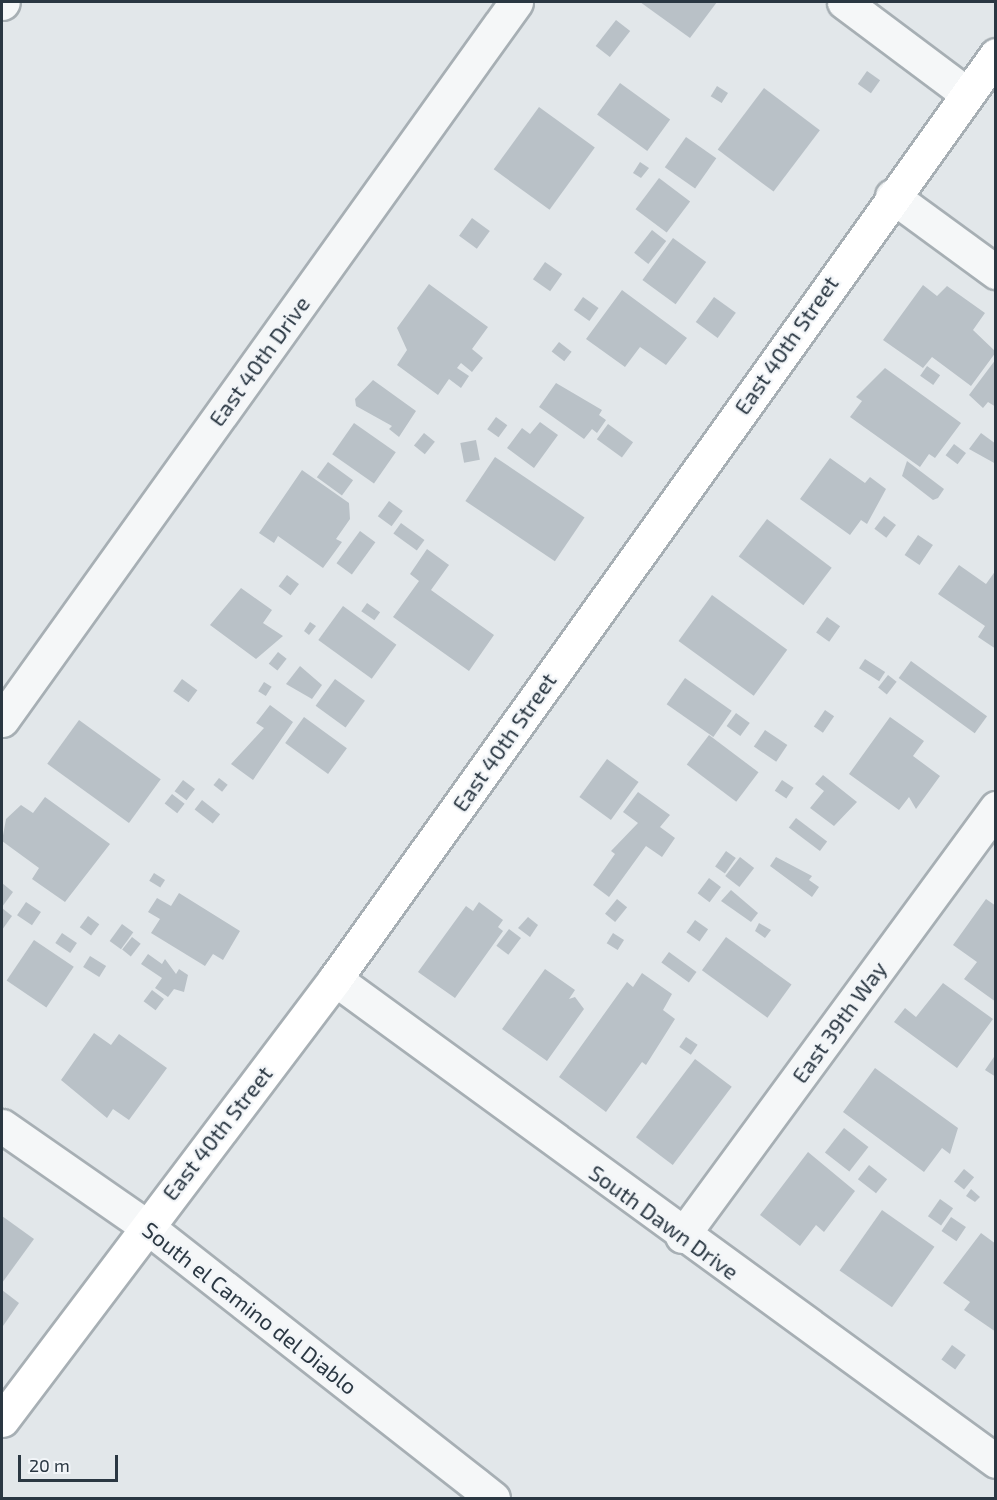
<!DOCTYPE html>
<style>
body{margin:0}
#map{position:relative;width:997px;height:1500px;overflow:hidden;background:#e2e7ea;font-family:"Exo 2",sans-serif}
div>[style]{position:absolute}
.building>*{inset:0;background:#b9c1c7;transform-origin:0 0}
.roads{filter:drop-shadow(2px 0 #a7afb4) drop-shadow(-2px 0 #a7afb4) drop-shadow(0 2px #a7afb4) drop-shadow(0 -2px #a7afb4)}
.street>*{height:33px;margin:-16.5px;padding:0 16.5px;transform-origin:16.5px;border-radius:16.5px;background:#f5f7f8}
.secondary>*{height:33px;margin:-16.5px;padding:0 16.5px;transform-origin:16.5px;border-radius:16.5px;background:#fff}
span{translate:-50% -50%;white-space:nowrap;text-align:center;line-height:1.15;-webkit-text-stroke:4.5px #f2f5f8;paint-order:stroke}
.street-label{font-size:22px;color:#2a3742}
.frame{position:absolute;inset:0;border:3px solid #2a3742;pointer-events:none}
.scale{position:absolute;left:18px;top:1455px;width:100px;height:27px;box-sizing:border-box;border:3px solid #2a3742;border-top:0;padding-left:8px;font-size:18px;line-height:21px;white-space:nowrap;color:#2a3742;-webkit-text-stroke:4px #f2f5f8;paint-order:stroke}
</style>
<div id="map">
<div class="building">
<i style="clip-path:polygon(640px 2px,717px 2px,690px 38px)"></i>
<i style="left:616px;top:20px;width:18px;height:33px;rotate:38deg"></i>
<i style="left:867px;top:71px;width:16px;height:16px;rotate:35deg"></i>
<i style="left:620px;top:83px;width:62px;height:39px;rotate:36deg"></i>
<i style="left:717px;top:86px;width:13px;height:12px;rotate:32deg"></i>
<i style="left:764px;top:88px;width:70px;height:77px;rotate:37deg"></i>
<i style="left:539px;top:107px;width:69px;height:77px;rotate:36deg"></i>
<i style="left:686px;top:137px;width:37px;height:37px;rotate:35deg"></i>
<i style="clip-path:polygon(640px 162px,649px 168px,641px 178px,633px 173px)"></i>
<i style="left:659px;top:178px;width:39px;height:39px;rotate:37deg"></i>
<i style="left:472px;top:218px;width:22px;height:22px;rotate:36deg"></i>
<i style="left:652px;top:230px;width:18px;height:29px;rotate:38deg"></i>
<i style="left:673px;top:238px;width:41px;height:52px;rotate:36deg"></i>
<i style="left:545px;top:262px;width:21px;height:21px;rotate:35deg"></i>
<i style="clip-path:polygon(429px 284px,488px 327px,472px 349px,483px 358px,472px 372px,461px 363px,457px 368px,469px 376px,461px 388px,449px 379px,438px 395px,397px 365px,407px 350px,397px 328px)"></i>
<i style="clip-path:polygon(923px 285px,937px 296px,947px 286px,985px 313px,973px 330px,996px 352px,971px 386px,932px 357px,923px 368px,883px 340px)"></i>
<i style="clip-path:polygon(622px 290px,687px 338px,666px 365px,640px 347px,625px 367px,586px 339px)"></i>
<i style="left:583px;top:297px;width:19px;height:16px;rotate:35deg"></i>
<i style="left:714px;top:297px;width:27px;height:31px;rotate:36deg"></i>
<i style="left:559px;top:342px;width:16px;height:12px;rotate:38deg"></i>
<i style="clip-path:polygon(996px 359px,996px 407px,988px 402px,983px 408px,969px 395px)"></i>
<i style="left:927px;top:366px;width:16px;height:12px;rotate:35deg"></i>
<i style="clip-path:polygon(885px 368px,961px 423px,935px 458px,929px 454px,920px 467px,850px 417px,862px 401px,856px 397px)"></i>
<i style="clip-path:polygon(373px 380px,416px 411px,399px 437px,389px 429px,392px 426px,356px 406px,355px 399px)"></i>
<i style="clip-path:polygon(556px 383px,602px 410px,599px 415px,606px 420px,597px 433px,592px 429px,584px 439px,539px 407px)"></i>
<i style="left:496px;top:417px;width:14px;height:15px;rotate:36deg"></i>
<i style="clip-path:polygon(540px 422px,558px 435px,534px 468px,507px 448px,522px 428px,530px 434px)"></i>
<i style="left:354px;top:423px;width:51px;height:38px;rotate:35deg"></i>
<i style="left:608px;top:424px;width:31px;height:19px;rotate:36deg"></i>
<i style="left:424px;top:433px;width:14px;height:16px;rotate:39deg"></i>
<i style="clip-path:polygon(981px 433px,996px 444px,996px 464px,969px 449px)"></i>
<i style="left:476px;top:440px;width:20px;height:16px;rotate:79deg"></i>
<i style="left:954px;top:444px;width:15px;height:14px;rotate:37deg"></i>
<i style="left:495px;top:457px;width:108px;height:53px;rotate:34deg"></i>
<i style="clip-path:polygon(830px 458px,865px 483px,870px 477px,886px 489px,867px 524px,861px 520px,850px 535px,800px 499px)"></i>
<i style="clip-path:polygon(907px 461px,944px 489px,938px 498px,933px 500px,902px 476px)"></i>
<i style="left:328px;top:462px;width:31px;height:19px;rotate:36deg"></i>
<i style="clip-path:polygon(302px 470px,349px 503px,350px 519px,336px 539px,342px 542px,323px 568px,278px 536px,274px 543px,259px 533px)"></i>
<i style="left:389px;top:501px;width:17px;height:19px;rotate:36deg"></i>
<i style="left:884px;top:516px;width:15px;height:16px;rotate:37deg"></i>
<i style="left:767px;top:519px;width:81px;height:47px;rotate:37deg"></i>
<i style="left:401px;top:523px;width:29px;height:13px;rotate:36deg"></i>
<i style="left:360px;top:531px;width:19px;height:40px;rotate:36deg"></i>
<i style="left:918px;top:535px;width:18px;height:24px;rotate:34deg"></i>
<i style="clip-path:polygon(427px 549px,449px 565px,431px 590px,494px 635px,469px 671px,393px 617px,419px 581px,410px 574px)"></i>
<i style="clip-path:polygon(959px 565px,986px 584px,996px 570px,996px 649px,978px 637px,985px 626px,938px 594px)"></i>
<i style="left:287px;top:575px;width:15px;height:14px;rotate:37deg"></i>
<i style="clip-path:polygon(241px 588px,272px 610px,263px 623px,283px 636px,256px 659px,210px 625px)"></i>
<i style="left:712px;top:595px;width:93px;height:57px;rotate:36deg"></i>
<i style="left:367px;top:603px;width:16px;height:10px;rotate:35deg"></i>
<i style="left:343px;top:606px;width:66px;height:42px;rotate:36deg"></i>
<i style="left:827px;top:617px;width:16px;height:19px;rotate:35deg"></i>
<i style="clip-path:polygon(310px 622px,316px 626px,309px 635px,304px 631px)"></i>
<i style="left:278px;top:652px;width:11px;height:15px;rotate:38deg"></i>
<i style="left:865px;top:659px;width:24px;height:11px;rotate:33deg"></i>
<i style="left:911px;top:661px;width:94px;height:21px;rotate:36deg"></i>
<i style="clip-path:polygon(300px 666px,322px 685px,312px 699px,286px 684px)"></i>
<i style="left:888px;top:675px;width:11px;height:16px;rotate:38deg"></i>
<i style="left:685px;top:678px;width:57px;height:32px;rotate:35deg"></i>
<i style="left:182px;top:679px;width:19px;height:15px;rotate:36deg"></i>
<i style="left:335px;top:679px;width:37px;height:33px;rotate:36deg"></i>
<i style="left:264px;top:682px;width:9px;height:11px;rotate:32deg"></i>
<i style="clip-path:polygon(270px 705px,293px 722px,253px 780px,231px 764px,264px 728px,256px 723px)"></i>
<i style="left:825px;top:710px;width:11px;height:20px;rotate:34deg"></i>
<i style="left:736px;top:713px;width:17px;height:16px;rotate:36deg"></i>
<i style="left:304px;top:717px;width:53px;height:32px;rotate:36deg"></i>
<i style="clip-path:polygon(890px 717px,924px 741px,913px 756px,940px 776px,916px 809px,909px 797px,899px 810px,849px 774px)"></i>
<i style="left:79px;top:720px;width:101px;height:54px;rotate:36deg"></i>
<i style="left:765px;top:730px;width:27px;height:20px;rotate:34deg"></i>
<i style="left:709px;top:735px;width:62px;height:37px;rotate:37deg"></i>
<i style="left:607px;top:759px;width:39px;height:47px;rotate:36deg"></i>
<i style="clip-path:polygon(823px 775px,857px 802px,834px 826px,810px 808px,824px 791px,815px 784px)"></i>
<i style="left:219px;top:778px;width:11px;height:9px;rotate:38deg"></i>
<i style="left:183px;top:780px;width:15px;height:14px;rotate:37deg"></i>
<i style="left:782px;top:780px;width:14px;height:13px;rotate:34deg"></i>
<i style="clip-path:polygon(638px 792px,670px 815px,660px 827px,675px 838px,662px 857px,646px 846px,609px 897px,593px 885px,615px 854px,611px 851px,638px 823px,623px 812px)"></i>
<i style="left:172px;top:794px;width:16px;height:12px;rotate:38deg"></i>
<i style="clip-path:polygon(45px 797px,110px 844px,65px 902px,32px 879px,39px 868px,2px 841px,6px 819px,21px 805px,33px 813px)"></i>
<i style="left:202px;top:800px;width:23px;height:12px;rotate:38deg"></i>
<i style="left:796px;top:818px;width:39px;height:12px;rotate:37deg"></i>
<i style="left:726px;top:851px;width:12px;height:19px;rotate:35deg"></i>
<i style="left:740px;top:857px;width:18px;height:24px;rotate:38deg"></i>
<i style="clip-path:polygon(776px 857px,812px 876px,809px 880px,819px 887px,812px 897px,770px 866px)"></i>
<i style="left:154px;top:873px;width:13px;height:9px;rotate:32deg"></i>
<i style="left:709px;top:878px;width:15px;height:19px;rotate:37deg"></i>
<i style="clip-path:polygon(2px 883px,13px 892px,2px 907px)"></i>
<i style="clip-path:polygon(731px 890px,758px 913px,751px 922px,721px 901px)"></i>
<i style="clip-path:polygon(179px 893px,240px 931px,223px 960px,213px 954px,205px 966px,151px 933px,160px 919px,148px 912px,157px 898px,171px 906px)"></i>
<i style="left:617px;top:899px;width:13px;height:19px;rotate:39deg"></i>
<i style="clip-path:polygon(986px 899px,996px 906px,996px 1002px,964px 979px,977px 962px,953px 945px)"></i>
<i style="left:26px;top:902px;width:18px;height:16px;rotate:34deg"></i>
<i style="clip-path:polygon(479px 902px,503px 920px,498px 927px,503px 931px,455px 998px,418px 972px,466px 906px,473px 911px)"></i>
<i style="clip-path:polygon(2px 908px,12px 916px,2px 930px)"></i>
<i style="left:88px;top:916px;width:14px;height:14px;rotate:36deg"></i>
<i style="clip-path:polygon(528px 917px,538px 925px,530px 937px,518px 928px)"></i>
<i style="left:695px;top:920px;width:16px;height:15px;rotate:35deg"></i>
<i style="clip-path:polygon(759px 923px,771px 930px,765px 938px,755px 931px)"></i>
<i style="left:122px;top:924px;width:14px;height:21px;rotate:36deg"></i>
<i style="left:509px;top:929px;width:15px;height:21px;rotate:37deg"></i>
<i style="left:62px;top:933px;width:18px;height:12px;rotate:34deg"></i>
<i style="left:613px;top:933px;width:13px;height:12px;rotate:32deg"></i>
<i style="left:132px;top:937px;width:11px;height:16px;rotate:38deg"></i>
<i style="left:726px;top:937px;width:81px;height:41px;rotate:36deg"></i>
<i style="left:34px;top:940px;width:48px;height:49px;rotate:34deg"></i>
<i style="left:669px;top:952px;width:34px;height:13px;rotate:36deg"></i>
<i style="clip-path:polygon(148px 954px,162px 964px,165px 959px,176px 974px,179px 969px,188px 975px,184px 992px,174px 989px,168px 997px,155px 988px,162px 978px,141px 964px)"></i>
<i style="left:90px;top:956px;width:19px;height:13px;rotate:32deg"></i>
<i style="clip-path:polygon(545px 969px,575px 990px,569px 999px,575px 997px,584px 1009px,547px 1061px,502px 1029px)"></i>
<i style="clip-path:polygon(642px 973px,672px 994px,663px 1010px,675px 1019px,646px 1065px,642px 1062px,606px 1112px,559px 1077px,627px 982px,633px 987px)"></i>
<i style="clip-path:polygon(943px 983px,993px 1019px,957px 1068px,894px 1022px,905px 1008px,916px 1017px)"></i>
<i style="left:152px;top:990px;width:15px;height:14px;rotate:37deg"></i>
<i style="clip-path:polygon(94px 1033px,111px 1045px,119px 1034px,167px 1068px,129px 1120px,113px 1109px,107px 1118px,61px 1080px)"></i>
<i style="left:686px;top:1037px;width:14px;height:12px;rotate:34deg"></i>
<i style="clip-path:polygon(996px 1054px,996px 1077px,985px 1070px)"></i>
<i style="left:695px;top:1059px;width:46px;height:98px;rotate:37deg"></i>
<i style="clip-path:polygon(875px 1068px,958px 1128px,950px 1154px,942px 1148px,924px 1172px,843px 1112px)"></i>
<i style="left:844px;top:1128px;width:31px;height:31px;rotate:38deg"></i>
<i style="clip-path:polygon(808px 1152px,855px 1191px,824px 1232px,816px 1225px,800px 1246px,760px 1215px)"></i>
<i style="left:869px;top:1165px;width:23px;height:18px;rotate:38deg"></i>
<i style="left:964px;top:1169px;width:13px;height:16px;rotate:39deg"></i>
<i style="clip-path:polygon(971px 1189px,980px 1197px,975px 1202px,966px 1196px)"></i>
<i style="left:940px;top:1199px;width:16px;height:21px;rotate:35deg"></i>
<i style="left:882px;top:1210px;width:64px;height:74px;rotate:35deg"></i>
<i style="clip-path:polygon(2px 1216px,34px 1239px,2px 1283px)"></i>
<i style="left:951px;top:1217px;width:18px;height:17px;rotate:34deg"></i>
<i style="clip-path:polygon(981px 1233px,996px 1244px,996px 1332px,964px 1310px,970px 1302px,943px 1283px)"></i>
<i style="clip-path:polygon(2px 1290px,19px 1303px,3px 1326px,2px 1325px)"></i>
<i style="left:952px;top:1345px;width:17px;height:18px;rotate:36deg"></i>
</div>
<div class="roads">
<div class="street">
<i style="left:844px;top:2px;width:154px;rotate:36.8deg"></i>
<i style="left:2px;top:3px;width:1px;rotate:-45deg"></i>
<i style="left:892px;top:196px;width:129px;rotate:36.2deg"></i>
<i style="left:2px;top:720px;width:883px;rotate:-54.4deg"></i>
<i style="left:335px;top:979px;width:818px;rotate:36.1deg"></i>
<i style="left:2px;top:1126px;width:175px;rotate:34.8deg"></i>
<i style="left:146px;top:1226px;width:441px;rotate:38.1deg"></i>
<i style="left:682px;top:1236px;width:531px;rotate:-53.73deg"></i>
</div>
<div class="secondary">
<i style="left:2px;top:1420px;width:553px;rotate:-52.94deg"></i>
<i style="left:335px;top:979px;width:1136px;rotate:-54.42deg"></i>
</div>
</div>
<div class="street-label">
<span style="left:786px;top:345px;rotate:-55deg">East 40th Street</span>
<span style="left:259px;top:361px;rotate:-54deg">East 40th Drive</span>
<span style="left:504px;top:742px;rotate:-55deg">East 40th Street</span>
<span style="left:839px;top:1022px;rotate:-54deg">East 39th Way</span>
<span style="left:217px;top:1133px;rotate:-52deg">East 40th Street</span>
<span style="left:664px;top:1222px;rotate:36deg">South Dawn Drive</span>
<span style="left:250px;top:1308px;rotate:38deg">South el Camino del Diablo</span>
</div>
<div class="frame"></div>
<div class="scale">20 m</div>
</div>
